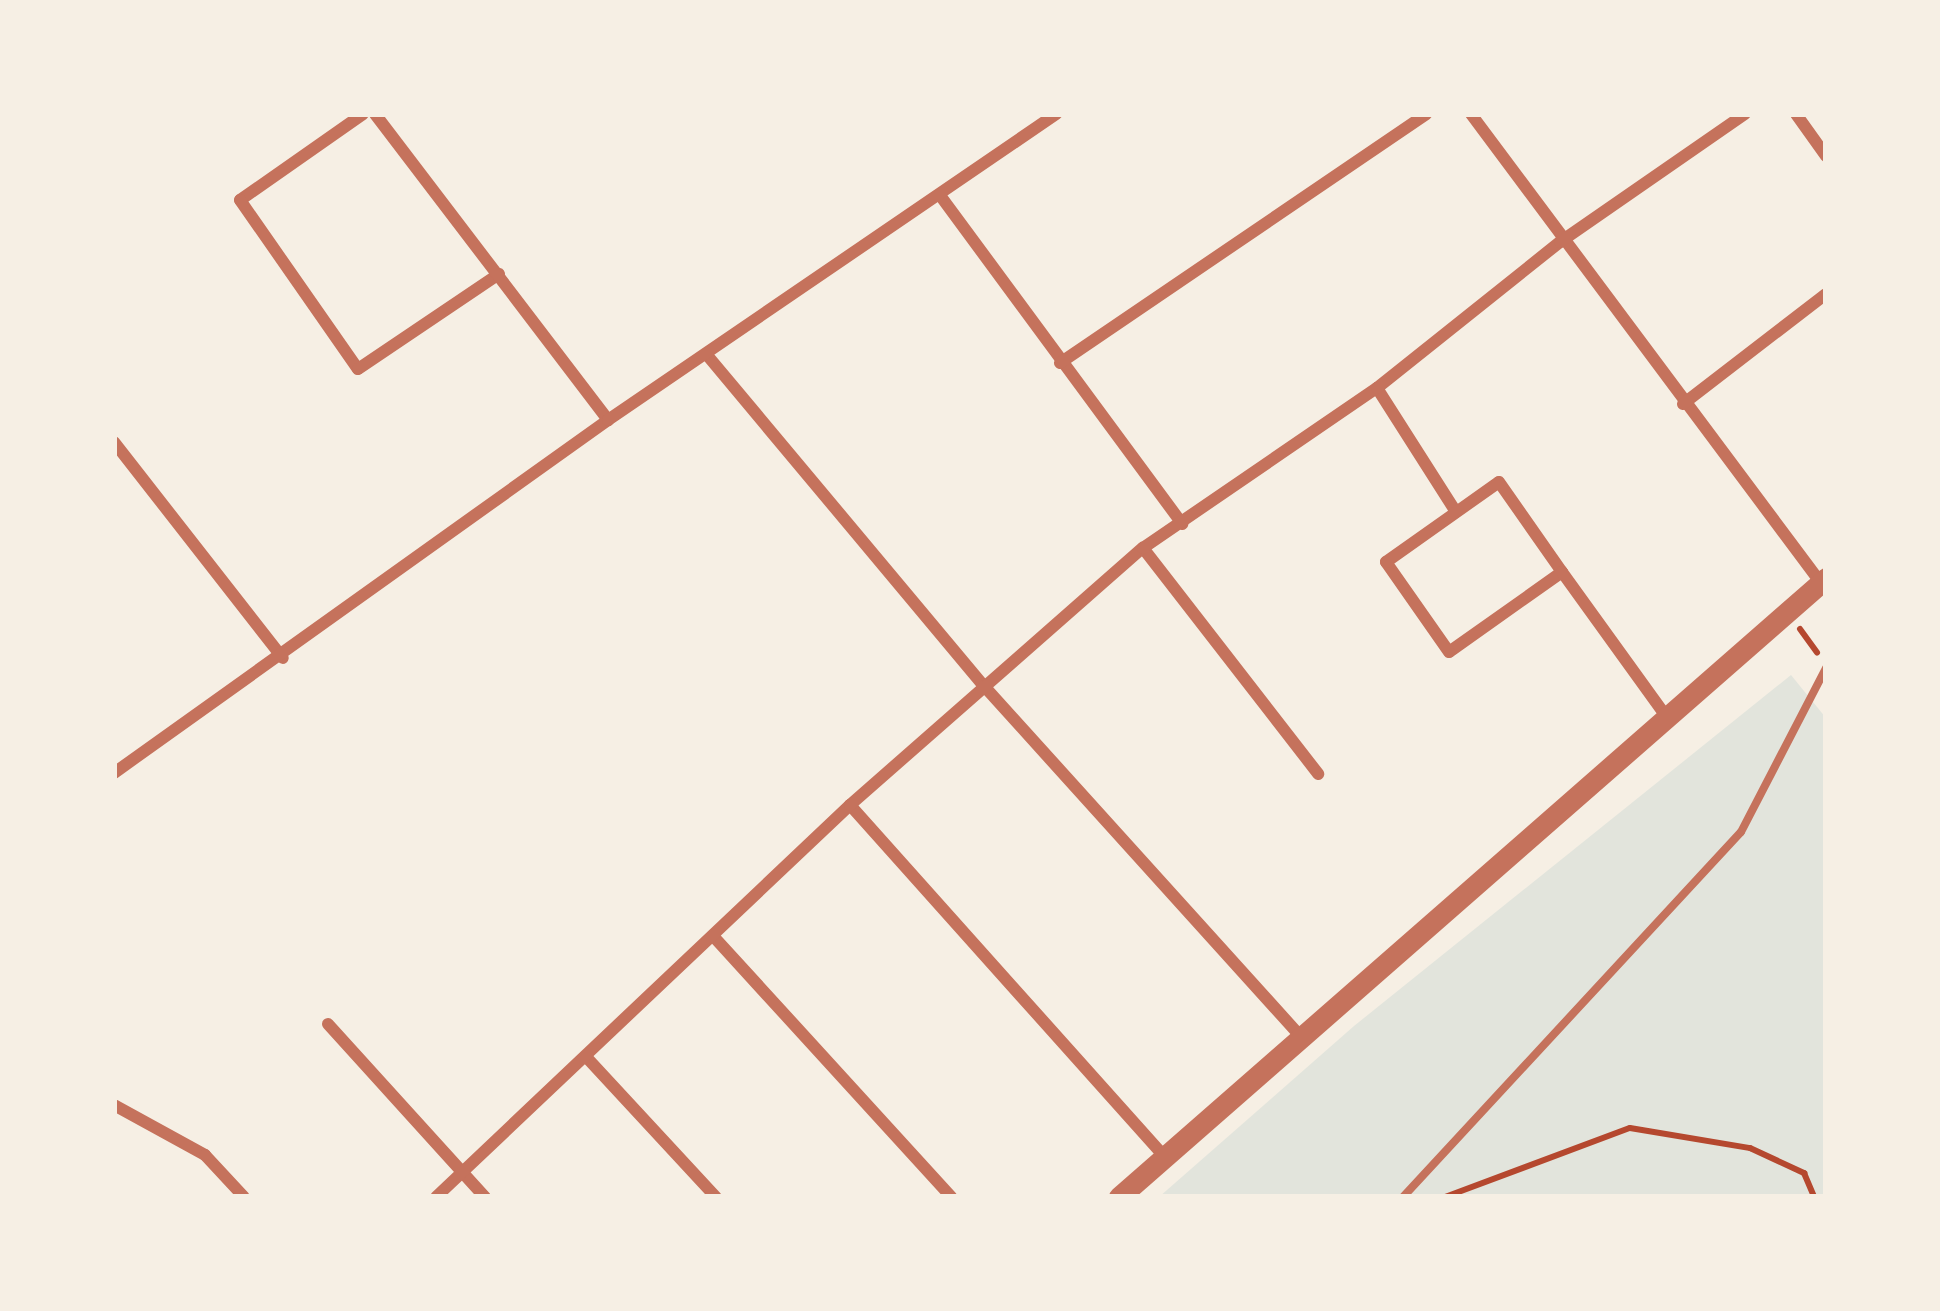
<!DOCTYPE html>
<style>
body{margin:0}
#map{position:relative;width:1940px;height:1311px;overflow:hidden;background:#f6efe4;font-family:Raleway,sans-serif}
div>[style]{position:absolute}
.green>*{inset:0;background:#e2e4dc}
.path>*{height:6px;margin:-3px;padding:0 3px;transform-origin:3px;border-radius:3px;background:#b5482f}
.service>*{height:8px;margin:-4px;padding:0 4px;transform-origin:4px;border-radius:4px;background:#c5725c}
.minor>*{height:12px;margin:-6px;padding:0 6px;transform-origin:6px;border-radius:6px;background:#c5725c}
.tertiary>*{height:21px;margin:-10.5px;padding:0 10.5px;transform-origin:10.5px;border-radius:10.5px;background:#c5725c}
span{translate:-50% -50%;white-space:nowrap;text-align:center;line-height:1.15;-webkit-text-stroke:9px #f6efe4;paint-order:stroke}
.frame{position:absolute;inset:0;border:117px solid #f6efe4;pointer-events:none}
</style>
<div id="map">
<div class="green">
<i style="clip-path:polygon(1791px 675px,1826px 718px,1826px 1197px,1159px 1197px,1354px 1026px)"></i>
</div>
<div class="path">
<i style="left:1800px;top:629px;width:29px;rotate:54deg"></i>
<i style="left:1445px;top:1197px;width:197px;rotate:-20.5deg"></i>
<i style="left:1630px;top:1128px;width:122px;rotate:9.5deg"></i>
<i style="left:1750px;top:1148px;width:60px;rotate:24.8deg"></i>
<i style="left:1804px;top:1173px;width:26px;rotate:67deg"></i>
</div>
<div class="service">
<i style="left:1403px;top:1197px;width:497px;rotate:-47.2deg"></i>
<i style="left:1741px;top:832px;width:185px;rotate:-62.6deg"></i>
</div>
<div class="minor">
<i style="left:363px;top:114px;width:150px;rotate:145deg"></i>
<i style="left:240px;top:200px;width:206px;rotate:55.1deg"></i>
<i style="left:358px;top:369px;width:170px;rotate:-34deg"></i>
<i style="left:375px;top:114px;width:385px;rotate:52.7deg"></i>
<i style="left:1471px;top:114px;width:585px;rotate:53.27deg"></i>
<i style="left:1796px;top:114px;width:52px;rotate:54.5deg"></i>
<i style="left:942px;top:198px;width:405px;rotate:53.6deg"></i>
<i style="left:707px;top:355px;width:432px;rotate:50.1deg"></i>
<i style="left:984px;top:686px;width:473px;rotate:47.9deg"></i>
<i style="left:1060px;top:363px;width:443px;rotate:-34.2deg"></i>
<i style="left:1377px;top:388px;width:147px;rotate:57.5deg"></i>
<i style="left:1683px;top:404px;width:180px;rotate:-37.6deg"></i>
<i style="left:114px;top:442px;width:274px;rotate:52deg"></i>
<i style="left:1499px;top:482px;width:110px;rotate:55deg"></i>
<i style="left:1562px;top:572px;width:138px;rotate:144.7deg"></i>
<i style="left:1449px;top:652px;width:110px;rotate:-125deg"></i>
<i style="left:1386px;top:562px;width:138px;rotate:-35.3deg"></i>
<i style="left:1143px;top:548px;width:286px;rotate:52.2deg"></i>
<i style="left:1562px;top:572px;width:181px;rotate:54.2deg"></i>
<i style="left:114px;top:773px;width:607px;rotate:-35.55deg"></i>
<i style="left:608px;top:420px;width:543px;rotate:-34.33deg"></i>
<i style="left:850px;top:805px;width:472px;rotate:48.2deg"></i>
<i style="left:714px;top:937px;width:352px;rotate:47.6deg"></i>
<i style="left:328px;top:1024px;width:234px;rotate:47.8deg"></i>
<i style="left:589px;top:1060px;width:187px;rotate:47.2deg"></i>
<i style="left:114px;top:1105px;width:104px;rotate:28.8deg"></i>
<i style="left:205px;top:1155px;width:57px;rotate:47.1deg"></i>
<i style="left:436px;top:1197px;width:570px;rotate:-43.44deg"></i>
<i style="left:850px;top:805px;width:390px;rotate:-41.3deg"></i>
<i style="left:1143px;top:548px;width:283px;rotate:-34.4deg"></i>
<i style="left:1377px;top:388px;width:234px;rotate:-38.6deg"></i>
<i style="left:1560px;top:242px;width:225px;rotate:-34.7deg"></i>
</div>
<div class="tertiary">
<i style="left:1119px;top:1197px;width:940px;rotate:-41.2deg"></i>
</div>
<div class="frame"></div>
</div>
